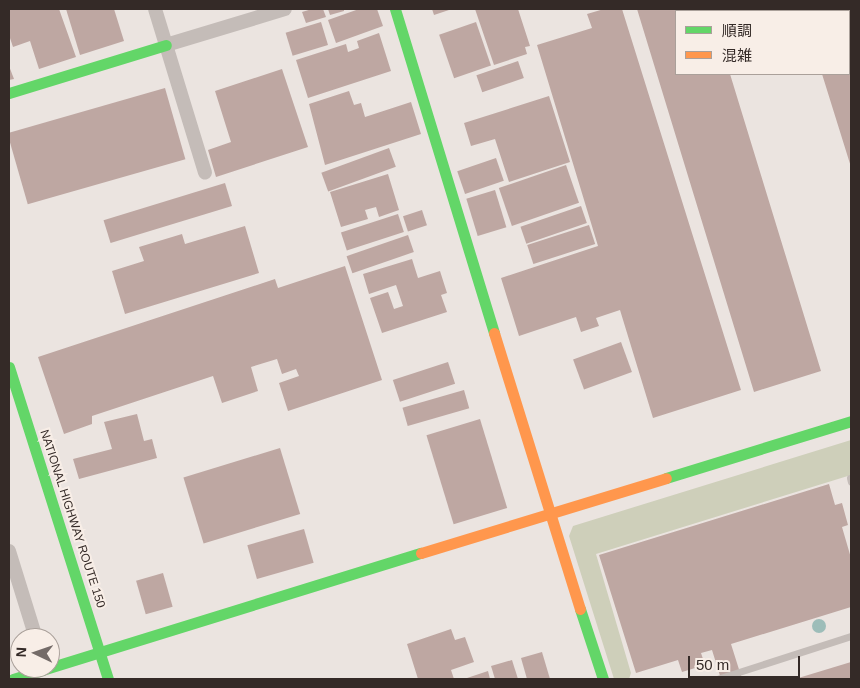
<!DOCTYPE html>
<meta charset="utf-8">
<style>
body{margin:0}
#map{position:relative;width:860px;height:688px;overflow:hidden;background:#ebe4e0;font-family:Arial,"Noto Sans JP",sans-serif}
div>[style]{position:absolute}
.green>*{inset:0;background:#cecfba}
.water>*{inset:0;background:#9dbdb9}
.round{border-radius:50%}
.building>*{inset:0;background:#bea7a2;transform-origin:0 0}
.lane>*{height:7px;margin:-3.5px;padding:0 3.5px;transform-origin:3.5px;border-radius:3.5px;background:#c4bcb8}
.street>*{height:14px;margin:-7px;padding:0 7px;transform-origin:7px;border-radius:7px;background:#c4bcb8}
.fast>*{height:11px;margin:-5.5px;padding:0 5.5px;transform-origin:5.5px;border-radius:5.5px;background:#63d668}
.slow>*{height:11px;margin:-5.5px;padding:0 5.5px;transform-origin:5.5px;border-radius:5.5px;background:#ff974d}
span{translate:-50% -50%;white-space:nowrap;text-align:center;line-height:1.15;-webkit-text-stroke:4px #f8eee7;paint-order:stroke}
.street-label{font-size:12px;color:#342a27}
.frame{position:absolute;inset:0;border:10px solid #342a27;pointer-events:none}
.legend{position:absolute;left:675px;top:10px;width:175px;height:65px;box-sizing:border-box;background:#f8eee7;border:1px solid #aaa09a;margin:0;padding:6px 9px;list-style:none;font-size:15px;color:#342a27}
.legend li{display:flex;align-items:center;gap:10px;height:25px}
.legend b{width:25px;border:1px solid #aaa09a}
.north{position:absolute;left:10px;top:628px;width:50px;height:50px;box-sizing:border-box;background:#f8eee7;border:1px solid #aaa09a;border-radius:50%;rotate:273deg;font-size:14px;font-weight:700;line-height:20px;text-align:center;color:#342a27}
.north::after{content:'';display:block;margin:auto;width:18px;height:22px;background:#746b68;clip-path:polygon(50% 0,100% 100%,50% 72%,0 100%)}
.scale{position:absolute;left:688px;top:656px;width:112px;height:22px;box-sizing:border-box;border:2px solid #342a27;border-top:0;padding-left:6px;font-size:15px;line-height:18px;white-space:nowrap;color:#342a27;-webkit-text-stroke:4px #f8eee7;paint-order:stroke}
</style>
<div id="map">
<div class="green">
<i style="clip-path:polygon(851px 440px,851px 475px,596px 554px,631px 673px,629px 679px,614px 679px,569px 536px,573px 526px)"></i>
</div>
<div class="water">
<i class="round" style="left:812px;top:619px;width:14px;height:14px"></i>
</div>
<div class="building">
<i style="clip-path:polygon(13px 9px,59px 9px,76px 57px,39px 69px,30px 41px,13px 47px,9px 35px,9px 10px)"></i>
<i style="clip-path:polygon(66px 9px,114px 9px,124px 41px,80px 55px)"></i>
<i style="clip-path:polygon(312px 9px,323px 9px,326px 17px,306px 23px,302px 12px)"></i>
<i style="clip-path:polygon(328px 9px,344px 9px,344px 11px,330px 15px)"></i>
<i style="clip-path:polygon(359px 9px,377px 9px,383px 26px,336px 43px,328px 20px)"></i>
<i style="clip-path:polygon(432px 9px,452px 9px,434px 15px)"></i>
<i style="clip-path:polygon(475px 9px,518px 9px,530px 46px,525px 47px,527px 54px,494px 65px)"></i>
<i style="clip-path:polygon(604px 9px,622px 9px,741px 390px,653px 418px,620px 310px,596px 318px,599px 326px,581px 332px,576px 317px,519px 336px,501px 278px,598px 246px,537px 45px,592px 28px,587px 14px)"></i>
<i style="clip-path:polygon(637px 9px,710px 9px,711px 11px,676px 11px,676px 74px,730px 74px,821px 371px,754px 392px)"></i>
<i style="clip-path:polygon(849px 20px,851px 20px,851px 167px,822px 74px,849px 74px)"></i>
<i style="left:321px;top:22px;width:24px;height:37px;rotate:73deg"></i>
<i style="left:476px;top:22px;width:46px;height:39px;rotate:71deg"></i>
<i style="clip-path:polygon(379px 33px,391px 71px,308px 98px,296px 60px,346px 44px,348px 52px,359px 48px,357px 41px)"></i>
<i style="left:518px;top:61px;width:18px;height:44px;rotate:71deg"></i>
<i style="clip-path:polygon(9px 66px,14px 79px,9px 80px)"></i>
<i style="clip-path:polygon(282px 69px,308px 147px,216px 177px,208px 150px,231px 142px,215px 91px)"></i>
<i style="left:165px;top:88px;width:74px;height:164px;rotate:74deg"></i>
<i style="clip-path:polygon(349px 91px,354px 105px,361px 103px,365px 117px,411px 102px,421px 134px,325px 165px,309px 104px)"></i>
<i style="clip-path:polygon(549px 96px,570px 162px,509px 182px,495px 139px,471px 146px,464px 123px)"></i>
<i style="left:389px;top:148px;width:20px;height:72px;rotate:70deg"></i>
<i style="left:496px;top:158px;width:24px;height:41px;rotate:71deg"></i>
<i style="left:566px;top:165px;width:40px;height:71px;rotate:71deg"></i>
<i style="clip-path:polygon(388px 174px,399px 210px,379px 217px,376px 207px,365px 210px,368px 219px,341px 227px,330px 192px)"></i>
<i style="left:225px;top:183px;width:24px;height:127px;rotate:73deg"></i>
<i style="left:495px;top:190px;width:39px;height:30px;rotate:73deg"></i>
<i style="left:581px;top:206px;width:18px;height:64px;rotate:71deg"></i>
<i style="left:422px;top:210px;width:16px;height:20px;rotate:72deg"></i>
<i style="left:398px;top:214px;width:19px;height:60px;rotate:72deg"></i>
<i style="left:589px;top:225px;width:20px;height:65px;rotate:72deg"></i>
<i style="clip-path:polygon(245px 226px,259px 273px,125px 314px,112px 271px,144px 261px,139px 247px,182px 234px,185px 244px)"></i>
<i style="left:408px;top:235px;width:18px;height:65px;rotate:71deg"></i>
<i style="clip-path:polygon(412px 259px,418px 278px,440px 271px,447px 293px,441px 295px,447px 312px,382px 333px,370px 298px,388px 292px,394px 309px,403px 306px,396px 285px,369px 294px,363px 274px)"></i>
<i style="clip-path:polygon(345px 266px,382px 380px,288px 411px,279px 383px,299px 376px,296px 369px,282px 374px,277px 359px,251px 367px,258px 391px,222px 403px,213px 376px,92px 416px,92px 424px,64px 434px,38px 357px,275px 279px,278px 288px)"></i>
<i style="left:621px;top:342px;width:32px;height:51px;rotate:70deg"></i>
<i style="left:448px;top:362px;width:23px;height:58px;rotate:72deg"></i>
<i style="left:464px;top:390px;width:19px;height:64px;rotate:74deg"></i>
<i style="clip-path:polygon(137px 414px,144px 441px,152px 439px,157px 458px,79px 479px,73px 459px,112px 449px,104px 422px)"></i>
<i style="left:480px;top:419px;width:93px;height:56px;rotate:73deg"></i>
<i style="left:280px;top:448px;width:69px;height:101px;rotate:73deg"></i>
<i style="clip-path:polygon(829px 484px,835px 505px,842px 503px,848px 525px,842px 527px,851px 558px,851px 607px,731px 644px,742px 679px,721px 679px,712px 650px,701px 653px,705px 665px,682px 672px,678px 660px,636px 673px,599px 555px)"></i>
<i style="left:304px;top:529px;width:35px;height:59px;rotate:74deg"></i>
<i style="left:163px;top:573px;width:35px;height:28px;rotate:74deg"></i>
<i style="clip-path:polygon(451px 629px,455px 640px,465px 637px,474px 662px,451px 670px,454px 679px,418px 679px,407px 644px)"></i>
<i style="clip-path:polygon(542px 652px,550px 679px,527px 679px,521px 658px)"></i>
<i style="clip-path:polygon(512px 660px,518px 679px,495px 679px,491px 666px)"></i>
<i style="clip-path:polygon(851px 662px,851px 679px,795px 679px)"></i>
<i style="clip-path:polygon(488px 671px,490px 679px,467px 679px,467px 678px)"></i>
</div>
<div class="lane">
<i style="left:850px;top:478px;width:4px;rotate:76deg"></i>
<i style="left:717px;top:679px;width:141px;rotate:-17.8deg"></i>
</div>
<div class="street">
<i style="left:155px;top:9px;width:171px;rotate:73deg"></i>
<i style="left:166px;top:45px;width:124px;rotate:-16.8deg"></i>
<i style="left:9px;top:551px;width:91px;rotate:72.8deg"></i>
</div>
<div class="fast">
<i style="left:395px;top:9px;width:339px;rotate:73deg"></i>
<i style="left:9px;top:93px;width:164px;rotate:-17deg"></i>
<i style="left:9px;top:367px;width:327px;rotate:72.4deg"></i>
<i style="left:666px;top:478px;width:194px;rotate:-17.1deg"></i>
<i style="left:580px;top:609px;width:74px;rotate:71.8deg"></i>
<i style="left:13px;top:679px;width:427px;rotate:-17.2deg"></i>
</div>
<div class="slow">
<i style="left:494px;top:333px;width:289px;rotate:72.7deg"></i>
<i style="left:421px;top:553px;width:256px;rotate:-17deg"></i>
</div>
<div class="street-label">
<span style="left:72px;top:519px;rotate:72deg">NATIONAL HIGHWAY ROUTE 150</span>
</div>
<div class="frame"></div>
<ul class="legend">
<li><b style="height:6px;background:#63d668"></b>順調</li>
<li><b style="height:6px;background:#ff974d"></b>混雑</li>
</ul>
<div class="north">N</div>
<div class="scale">50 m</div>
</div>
